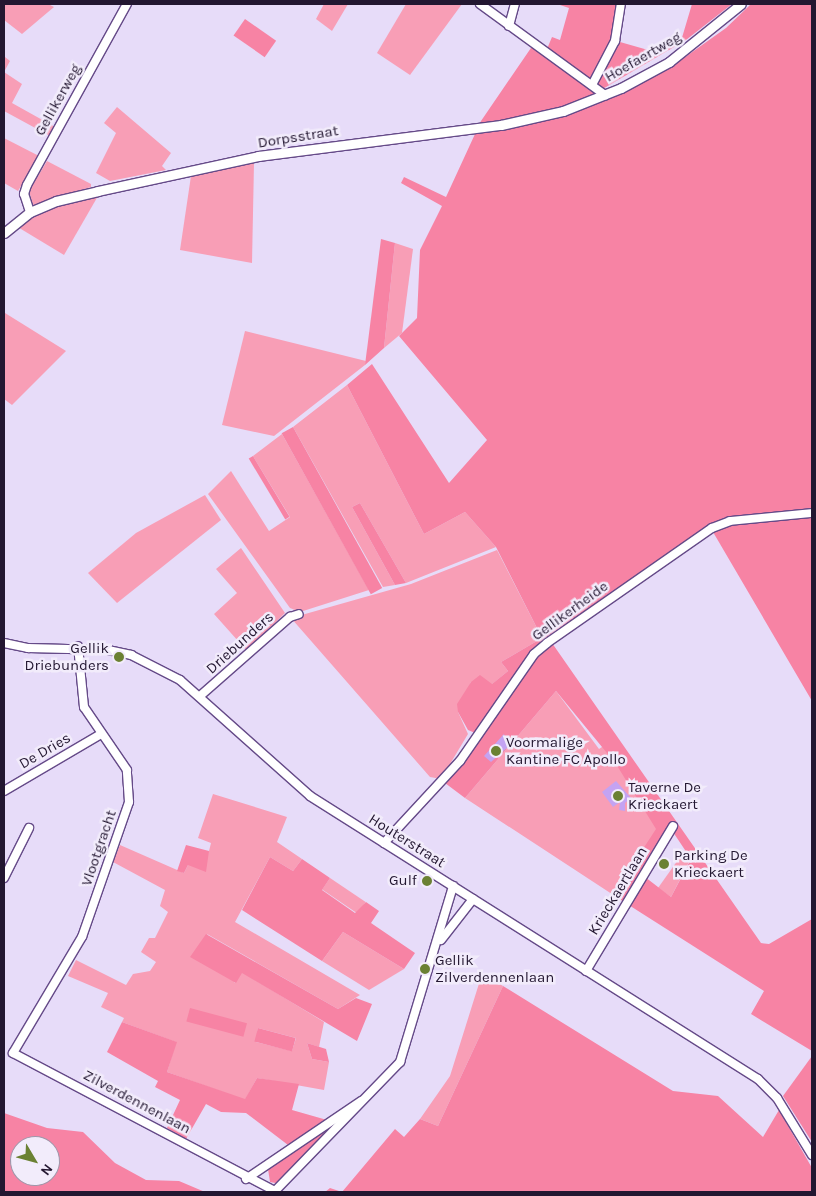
<!DOCTYPE html>
<style>
body{margin:0}
#map{position:relative;width:816px;height:1196px;overflow:hidden;background:#e7dcf9;font-family:Karla,sans-serif}
div>[style]{position:absolute}
.green>*{inset:0;background:#f89eb6;transform-origin:0 0}
.forest>*{inset:0;background:#f783a4;transform-origin:0 0}
.building>*{inset:0;background:#c4a3f2}
.roads{filter:drop-shadow(1px 0 #654a88) drop-shadow(-1px 0 #654a88) drop-shadow(0 1px #654a88) drop-shadow(0 -1px #654a88)}
.minor>*{height:8px;margin:-4px;padding:0 4px;transform-origin:4px;border-radius:4px;background:#fff}
.tertiary>*{height:9px;margin:-4.5px;padding:0 4.5px;transform-origin:4.5px;border-radius:4.5px;background:#fff}
.dots>*{width:14px;height:14px;translate:-50% -50%;box-sizing:border-box;border:2px solid #f2ecfb;border-radius:50%}
span{translate:-50% -50%;white-space:nowrap;text-align:center;line-height:1.15;-webkit-text-stroke:5px #f2ecfb;paint-order:stroke}
.street-label{font-size:15px;color:#231731}
.poi-label{font-size:15px;color:#231731}
.right{translate:-100% -50%;text-align:right}
.left{translate:0 -50%;text-align:left}
.frame{position:absolute;inset:0;border:5px solid #231731;pointer-events:none}
.north{position:absolute;left:10px;top:1136px;width:50px;height:50px;box-sizing:border-box;background:#f2ecfb;border:1px solid #9f97aa;border-radius:50%;rotate:127deg;font-size:14px;font-weight:700;line-height:20px;text-align:center;color:#231731}
.north::after{content:'';display:block;margin:auto;width:18px;height:22px;background:#6b8133;clip-path:polygon(50% 0,100% 100%,50% 72%,0 100%)}
</style>
<div id="map">
<div class="green">
<i style="clip-path:polygon(4px 4px,48px 4px,54px 7px,22px 34px,4px 20px)"></i>
<i style="clip-path:polygon(324px 4px,348px 4px,332px 31px,316px 19px)"></i>
<i style="clip-path:polygon(406px 4px,462px 4px,410px 75px,377px 53px)"></i>
<i style="clip-path:polygon(5px 57px,10px 61px,4px 72px,22px 84px,12px 103px,55px 127px,50px 136px,4px 111px,4px 58px)"></i>
<i style="clip-path:polygon(117px 107px,171px 153px,162px 166px,166px 170px,110px 181px,96px 173px,116px 133px,104px 123px)"></i>
<i style="clip-path:polygon(4px 138px,39px 156px,18px 191px,4px 183px)"></i>
<i style="clip-path:polygon(47px 161px,91px 184px,91px 187px,33px 205px,29px 191px)"></i>
<i style="clip-path:polygon(254px 163px,252px 263px,180px 250px,191px 176px)"></i>
<i style="clip-path:polygon(98px 196px,64px 255px,16px 226px,53px 206px)"></i>
<i style="clip-path:polygon(395px 243px,413px 249px,402px 333px,384px 348px)"></i>
<i style="clip-path:polygon(5px 313px,66px 351px,12px 405px,4px 399px)"></i>
<i style="clip-path:polygon(245px 331px,366px 361px,365px 365px,274px 436px,222px 425px)"></i>
<i style="clip-path:polygon(347px 385px,424px 534px,465px 512px,496px 547px,406px 583px,360px 503px,352px 507px,395px 585px,383px 587px,293px 427px)"></i>
<i style="clip-path:polygon(282px 434px,369px 590px,300px 612px,290px 608px,208px 494px,231px 471px,269px 531px,290px 517px,253px 456px)"></i>
<i style="clip-path:polygon(205px 495px,221px 520px,117px 603px,88px 573px,136px 533px)"></i>
<i style="clip-path:polygon(241px 548px,285px 613px,247px 651px,214px 614px,237px 593px,216px 569px)"></i>
<i style="clip-path:polygon(497px 550px,542px 638px,501px 662px,508px 671px,491px 685px,471px 682px,458px 712px,468px 734px,441px 779px,430px 777px,291px 618px,411px 584px)"></i>
<i style="clip-path:polygon(556px 691px,599px 749px,611px 741px,667px 823px,621px 900px,465px 798px)"></i>
<i style="clip-path:polygon(evenodd,213px 794px,287px 817px,277px 842px,302px 859px,293px 871px,270px 857px,235px 922px,360px 995px,338px 1009px,207px 934px,235px 983px,242px 972px,324px 1022px,319px 1047px,307px 1043px,312px 1059px,329px 1062px,324px 1090px,257px 1078px,245px 1100px,167px 1072px,176px 1042px,122px 1022px,124px 1018px,101px 1007px,108px 993px,68px 976px,76px 960px,126px 985px,133px 974px,150px 971px,156px 962px,141px 952px,149px 938px,155px 938px,168px 912px,160px 906px,165px 890px,113px 862px,120px 845px,184px 873px,188px 865px,209px 851px,211px 843px,198px 838px,213px 794px,258px 1028px,296px 1038px,292px 1051px,256px 1042px,258px 1028px)"></i>
<i style="clip-path:polygon(685px 850px,691px 858px,671px 897px,658px 888px)"></i>
<i style="left:330px;top:878px;width:43px;height:14px;rotate:34deg"></i>
<i style="clip-path:polygon(343px 932px,404px 969px,369px 990px,322px 961px)"></i>
<i style="clip-path:polygon(482px 974px,503px 986px,438px 1126px,420px 1119px,450px 1076px)"></i>
</div>
<div class="forest">
<i style="clip-path:polygon(557px 4px,622px 4px,620px 42px,648px 50px,681px 41px,692px 4px,732px 4px,686px 40px,601px 90px,547px 49px,552px 37px,560px 40px,569px 8px)"></i>
<i style="clip-path:polygon(evenodd,751px 4px,812px 4px,812px 701px,713px 532px,552px 643px,761px 943px,769px 944px,812px 919px,812px 1051px,751px 1014px,764px 991px,613px 895px,656px 829px,616px 764px,556px 691px,465px 798px,445px 783px,480px 735px,468px 730px,458px 712px,457px 704px,471px 682px,480px 675px,492px 684px,508px 671px,501px 662px,542px 638px,496px 547px,465px 512px,424px 534px,347px 385px,372px 364px,449px 483px,487px 440px,399px 336px,417px 318px,420px 250px,442px 206px,401px 183px,404px 177px,446px 197px,481px 121px,533px 45px,605px 99px,667px 70px,726px 28px,751px 4px,673px 832px,691px 859px,671px 897px,645px 877px,673px 832px)"></i>
<i style="left:245px;top:19px;width:38px;height:20px;rotate:35deg"></i>
<i style="clip-path:polygon(381px 239px,395px 243px,384px 348px,365px 365px)"></i>
<i style="left:293px;top:427px;width:184px;height:13px;rotate:61deg"></i>
<i style="left:253px;top:456px;width:71px;height:5px;rotate:59deg"></i>
<i style="clip-path:polygon(360px 503px,406px 583px,395px 585px,352px 507px)"></i>
<i style="clip-path:polygon(186px 845px,209px 851px,206px 872px,188px 865px,184px 873px,177px 871px)"></i>
<i style="clip-path:polygon(270px 857px,293px 871px,302px 859px,330px 878px,322px 890px,355px 913px,366px 902px,379px 911px,371px 923px,415px 953px,404px 969px,343px 932px,322px 961px,242px 910px)"></i>
<i style="clip-path:polygon(206px 934px,338px 1009px,356px 998px,372px 1004px,357px 1041px,242px 973px,236px 983px,190px 957px)"></i>
<i style="clip-path:polygon(503px 986px,673px 1091px,718px 1096px,763px 1137px,779px 1110px,812px 1168px,812px 1192px,325px 1192px,330px 1188px,342px 1192px,395px 1129px,404px 1137px,420px 1119px,438px 1126px)"></i>
<i style="left:190px;top:1008px;width:59px;height:14px;rotate:15deg"></i>
<i style="clip-path:polygon(122px 1022px,177px 1042px,167px 1072px,245px 1099px,257px 1078px,299px 1084px,292px 1110px,327px 1120px,288px 1145px,246px 1113px,221px 1112px,206px 1104px,186px 1139px,167px 1128px,180px 1100px,155px 1087px,158px 1081px,107px 1052px)"></i>
<i style="left:258px;top:1028px;width:39px;height:14px;rotate:15deg"></i>
<i style="clip-path:polygon(307px 1043px,326px 1049px,329px 1062px,312px 1059px)"></i>
<i style="clip-path:polygon(812px 1056px,812px 1142px,783px 1096px)"></i>
<i style="clip-path:polygon(evenodd,4px 1113px,47px 1128px,83px 1132px,115px 1163px,146px 1180px,179px 1181px,205px 1192px,4px 1192px,4px 1113px,20px 1146px,50px 1146px,50px 1176px,20px 1176px,20px 1146px)"></i>
<i style="clip-path:polygon(324px 1129px,328px 1131px,281px 1184px,270px 1182px,268px 1169px)"></i>
</div>
<div class="building">
<i style="clip-path:polygon(504px 734px,508px 747px,491px 762px,484px 756px)"></i>
<i style="clip-path:polygon(616px 781px,631px 798px,625px 803px,625px 811px,619px 810px,620px 802px,613px 807px,602px 792px)"></i>
</div>
<div class="roads">
<div class="minor">
<i style="left:480px;top:4px;width:155px;rotate:36.1deg"></i>
<i style="left:509px;top:26px;width:23px;rotate:-75deg"></i>
<i style="left:592px;top:85px;width:50px;rotate:-62.4deg"></i>
<i style="left:615px;top:41px;width:37px;rotate:-81deg"></i>
<i style="left:30px;top:212px;width:19px;rotate:-108deg"></i>
<i style="left:24px;top:194px;width:9px;rotate:-72deg"></i>
<i style="left:27px;top:185px;width:207px;rotate:-61.1deg"></i>
<i style="left:4px;top:643px;width:25px;rotate:12deg"></i>
<i style="left:28px;top:648px;width:80px;rotate:1.4deg"></i>
<i style="left:108px;top:650px;width:24px;rotate:12deg"></i>
<i style="left:131px;top:655px;width:55px;rotate:27deg"></i>
<i style="left:180px;top:680px;width:174px;rotate:41.7deg"></i>
<i style="left:310px;top:796px;width:530px;rotate:32.28deg"></i>
<i style="left:758px;top:1079px;width:27px;rotate:45deg"></i>
<i style="left:777px;top:1098px;width:67px;rotate:58.4deg"></i>
<i style="left:200px;top:696px;width:120px;rotate:-41.3deg"></i>
<i style="left:290px;top:617px;width:9px;rotate:-18deg"></i>
<i style="left:4px;top:791px;width:113px;rotate:-30.4deg"></i>
<i style="left:384px;top:843px;width:112px;rotate:-47.2deg"></i>
<i style="left:460px;top:761px;width:130px;rotate:-55.3deg"></i>
<i style="left:534px;top:654px;width:17px;rotate:-40deg"></i>
<i style="left:547px;top:643px;width:201px;rotate:-34.9deg"></i>
<i style="left:712px;top:528px;width:19px;rotate:-21deg"></i>
<i style="left:730px;top:521px;width:82px;rotate:-5.6deg"></i>
<i style="left:4px;top:878px;width:56px;rotate:-63.4deg"></i>
<i style="left:441px;top:940px;width:52px;rotate:-52deg"></i>
<i style="left:586px;top:971px;width:169px;rotate:-59deg"></i>
<i style="left:13px;top:1053px;width:296px;rotate:27.8deg"></i>
<i style="left:275px;top:1191px;width:180px;rotate:-45.9deg"></i>
<i style="left:400px;top:1062px;width:184px;rotate:-73.2deg"></i>
<i style="left:13px;top:1053px;width:135px;rotate:-59.3deg"></i>
<i style="left:82px;top:937px;width:143px;rotate:-70.8deg"></i>
<i style="left:129px;top:802px;width:32px;rotate:-94deg"></i>
<i style="left:127px;top:770px;width:76px;rotate:-124.3deg"></i>
<i style="left:84px;top:707px;width:61px;rotate:-95.6deg"></i>
<i style="left:246px;top:1179px;width:139px;rotate:-34.1deg"></i>
</div>
<div class="tertiary">
<i style="left:4px;top:233px;width:33px;rotate:-39deg"></i>
<i style="left:30px;top:212px;width:28px;rotate:-23deg"></i>
<i style="left:56px;top:201px;width:43px;rotate:-13.4deg"></i>
<i style="left:98px;top:191px;width:164px;rotate:-12.3deg"></i>
<i style="left:258px;top:156px;width:245px;rotate:-7.3deg"></i>
<i style="left:501px;top:125px;width:64px;rotate:-12.7deg"></i>
<i style="left:563px;top:111px;width:62px;rotate:-21.6deg"></i>
<i style="left:621px;top:88px;width:55px;rotate:-28.4deg"></i>
<i style="left:669px;top:62px;width:92px;rotate:-38.9deg"></i>
</div>
</div>
<div class="dots">
<i style="left:119px;top:657px;background:#6b8133"></i>
<i style="left:496px;top:751px;background:#6b8133"></i>
<i style="left:618px;top:796px;background:#6b8133"></i>
<i style="left:664px;top:864px;background:#6b8133"></i>
<i style="left:427px;top:881px;background:#6b8133"></i>
<i style="left:425px;top:969px;background:#6b8133"></i>
</div>
<div class="street-label">
<span style="left:643px;top:57px;rotate:-30deg">Hoefaertweg</span>
<span style="left:58px;top:100px;rotate:-61deg">Gellikerweg</span>
<span style="left:298px;top:137px;rotate:-9deg">Dorpsstraat</span>
<span style="left:570px;top:611px;rotate:-36deg">Gellikerheide</span>
<span style="left:240px;top:643px;rotate:-42deg">Driebunders</span>
<span style="left:45px;top:751px;rotate:-30deg">De Dries</span>
<span style="left:407px;top:841px;rotate:32deg">Houterstraat</span>
<span style="left:99px;top:848px;rotate:-71deg">Vlootgracht</span>
<span style="left:618px;top:891px;rotate:-59deg">Krieckaertlaan</span>
<span style="left:137px;top:1102px;rotate:28deg">Zilverdennenlaan</span>
</div>
<div class="poi-label">
<span class="right" style="left:109px;top:657px">Gellik<br>Driebunders</span>
<span class="left" style="left:506px;top:751px">Voormalige<br>Kantine FC Apollo</span>
<span class="left" style="left:628px;top:796px">Taverne De<br>Krieckaert</span>
<span class="left" style="left:674px;top:864px">Parking De<br>Krieckaert</span>
<span class="right" style="left:417px;top:881px">Gulf</span>
<span class="left" style="left:435px;top:969px">Gellik<br>Zilverdennenlaan</span>
</div>
<div class="frame"></div>
<div class="north">N</div>
</div>
